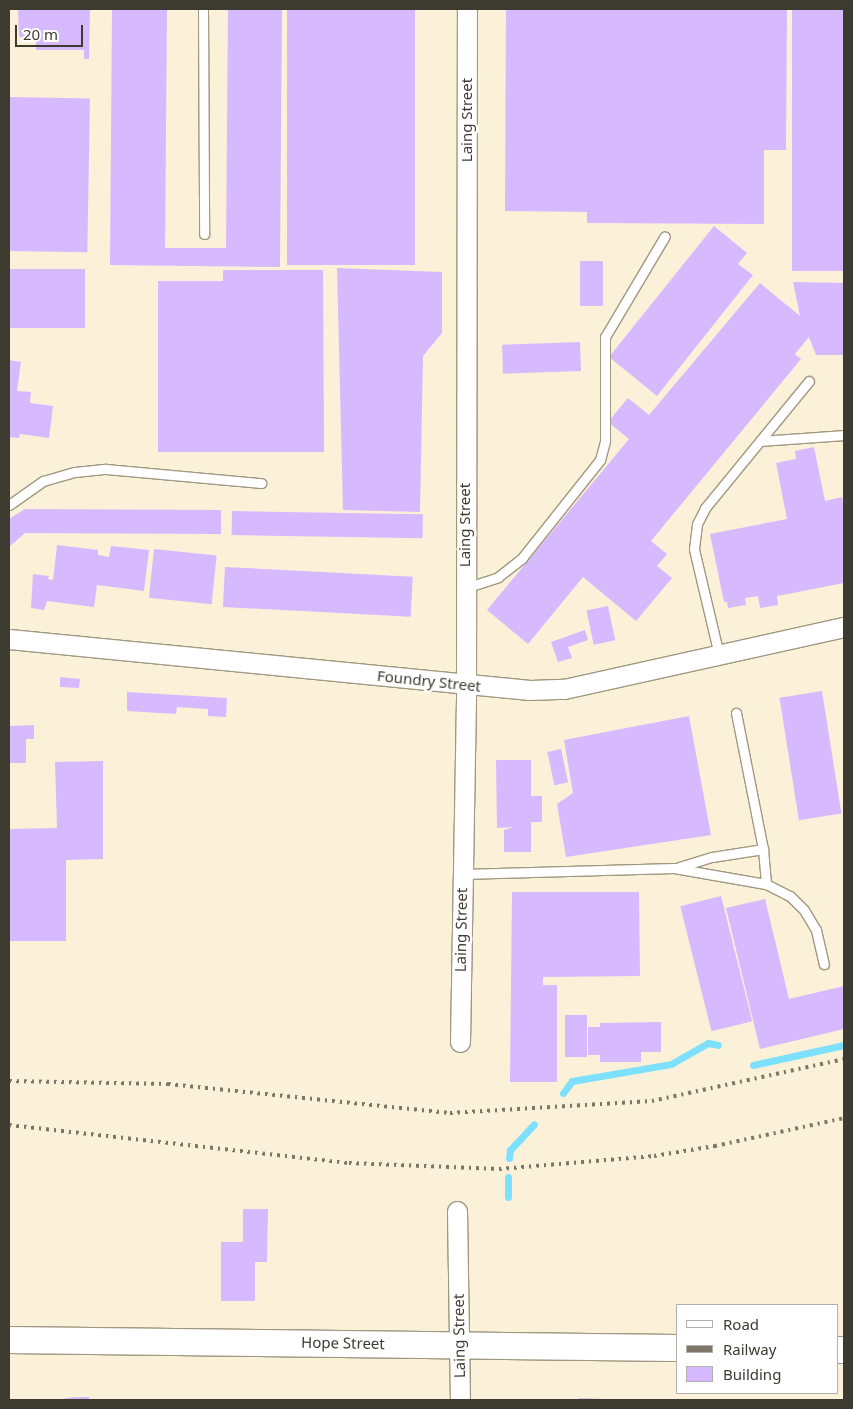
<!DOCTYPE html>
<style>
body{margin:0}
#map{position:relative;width:853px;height:1409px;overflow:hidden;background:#faf1d8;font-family:"Noto Sans",sans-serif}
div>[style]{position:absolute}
.stream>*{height:7px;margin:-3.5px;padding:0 3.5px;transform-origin:3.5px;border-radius:3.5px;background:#7ee0ff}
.building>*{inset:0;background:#d7b9ff;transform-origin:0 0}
.roads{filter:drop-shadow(1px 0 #a09881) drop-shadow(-1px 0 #a09881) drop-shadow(0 1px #a09881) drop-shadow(0 -1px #a09881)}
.lane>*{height:9px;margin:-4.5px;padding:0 4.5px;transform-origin:4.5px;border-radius:4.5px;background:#fff}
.street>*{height:19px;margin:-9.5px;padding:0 9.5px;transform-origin:9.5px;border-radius:9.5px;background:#fff}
.secondary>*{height:26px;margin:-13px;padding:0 13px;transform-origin:13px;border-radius:13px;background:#fff}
.rail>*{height:4px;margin-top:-2px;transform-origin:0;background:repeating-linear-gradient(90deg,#7b7667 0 2.5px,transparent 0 7.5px)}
span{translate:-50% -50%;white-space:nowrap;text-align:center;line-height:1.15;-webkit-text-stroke:5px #fff;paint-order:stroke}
.street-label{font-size:15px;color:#3d3a30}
.frame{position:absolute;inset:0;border:10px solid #3d3a30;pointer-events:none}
.legend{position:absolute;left:676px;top:1304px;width:162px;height:90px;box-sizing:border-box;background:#fff;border:1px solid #b1b0ac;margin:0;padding:6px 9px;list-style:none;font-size:15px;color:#3d3a30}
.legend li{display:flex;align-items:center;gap:10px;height:25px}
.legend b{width:25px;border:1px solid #b1b0ac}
.scale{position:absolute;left:15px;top:25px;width:68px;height:22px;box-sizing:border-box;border:2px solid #3d3a30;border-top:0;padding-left:6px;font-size:15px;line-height:18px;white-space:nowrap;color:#3d3a30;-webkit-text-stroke:4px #fff;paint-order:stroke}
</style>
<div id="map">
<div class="stream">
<i style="left:753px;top:1065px;width:93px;rotate:-12.4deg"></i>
<i style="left:563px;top:1093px;width:15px;rotate:-53deg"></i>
<i style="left:572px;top:1081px;width:100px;rotate:-9.7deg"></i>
<i style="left:671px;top:1064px;width:43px;rotate:-29.6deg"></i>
<i style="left:708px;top:1043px;width:10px;rotate:11deg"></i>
<i style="left:509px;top:1158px;width:8px;rotate:-83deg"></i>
<i style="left:510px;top:1150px;width:35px;rotate:-47deg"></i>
<i style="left:508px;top:1177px;width:20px;rotate:90deg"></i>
</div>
<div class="building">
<i style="clip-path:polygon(18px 9px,90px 9px,89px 59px,84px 59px,84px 50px,36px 50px,36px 37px,19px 37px)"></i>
<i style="clip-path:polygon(112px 9px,167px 9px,165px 248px,226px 248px,228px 9px,282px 9px,280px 267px,110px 265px)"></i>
<i style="left:287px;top:9px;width:128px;height:256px"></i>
<i style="clip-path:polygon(506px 9px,787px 9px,786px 150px,764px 150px,764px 224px,587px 223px,587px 212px,505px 211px)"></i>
<i style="left:792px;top:9px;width:52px;height:262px"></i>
<i style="left:10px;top:97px;width:80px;height:154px;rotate:1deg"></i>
<i style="clip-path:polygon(714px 226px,747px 253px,738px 264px,753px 275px,657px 396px,609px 357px)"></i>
<i style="left:580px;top:261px;width:23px;height:45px"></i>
<i style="clip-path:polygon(337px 268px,442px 272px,442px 333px,423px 356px,420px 512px,343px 510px)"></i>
<i style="left:9px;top:269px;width:76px;height:59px"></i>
<i style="clip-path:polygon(223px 270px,323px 270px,324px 452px,158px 452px,158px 281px,223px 281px)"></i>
<i style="clip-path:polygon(793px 282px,844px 283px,844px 355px,816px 355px,809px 337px,795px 354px,801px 359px,651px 541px,667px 554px,657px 566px,672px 578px,636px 621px,583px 577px,528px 644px,487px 610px,629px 439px,608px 422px,628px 398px,649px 415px,760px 283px,800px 316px)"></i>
<i style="left:580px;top:342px;width:29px;height:78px;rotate:88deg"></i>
<i style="clip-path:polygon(9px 360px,21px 362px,17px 391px,31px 392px,30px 403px,53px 406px,49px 438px,20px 434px,19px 438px,9px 437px)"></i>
<i style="clip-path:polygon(814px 447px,825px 501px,842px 497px,844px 509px,844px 583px,777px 596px,778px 605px,760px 608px,758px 596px,745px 598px,746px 605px,728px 608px,727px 602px,724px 602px,710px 534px,787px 519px,776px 463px,796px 459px,795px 451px)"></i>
<i style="clip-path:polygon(25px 509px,221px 510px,221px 534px,25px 533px,9px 547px,9px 519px)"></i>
<i style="left:232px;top:511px;width:191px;height:24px;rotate:1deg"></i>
<i style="clip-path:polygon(57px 545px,98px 550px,98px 555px,109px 557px,111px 546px,149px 550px,144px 591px,97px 585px,94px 607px,47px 601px,44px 610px,31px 608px,33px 574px,49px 576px,48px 579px,53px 580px)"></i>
<i style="left:154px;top:549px;width:63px;height:49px;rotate:6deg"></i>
<i style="left:225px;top:567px;width:188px;height:40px;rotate:3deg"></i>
<i style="left:608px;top:606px;width:35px;height:22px;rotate:78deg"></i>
<i style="clip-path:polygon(585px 630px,588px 640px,568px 647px,572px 658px,558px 662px,551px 642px)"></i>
<i style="clip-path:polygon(60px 677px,80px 679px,79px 688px,60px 687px)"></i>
<i style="left:822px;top:691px;width:124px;height:43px;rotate:81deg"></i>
<i style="clip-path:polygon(127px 692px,227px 698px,226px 717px,208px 716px,208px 709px,177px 707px,176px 714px,127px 711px)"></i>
<i style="clip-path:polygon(689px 716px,711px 835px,566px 857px,557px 804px,573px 793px,564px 740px)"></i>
<i style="clip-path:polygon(34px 725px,34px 739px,26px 739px,26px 763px,9px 763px,9px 726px)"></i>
<i style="left:561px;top:749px;width:34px;height:14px;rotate:78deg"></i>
<i style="clip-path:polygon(496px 760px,531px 760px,531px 796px,542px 796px,542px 822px,531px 822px,531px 852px,504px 852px,504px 830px,513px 827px,497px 828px)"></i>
<i style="clip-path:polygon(103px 761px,103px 859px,66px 860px,66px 941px,9px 941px,9px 829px,57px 828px,55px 762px)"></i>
<i style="clip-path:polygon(512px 892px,639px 892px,640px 976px,543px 977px,543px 985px,557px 985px,557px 1082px,510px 1082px)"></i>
<i style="left:721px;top:896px;width:129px;height:42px;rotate:76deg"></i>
<i style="clip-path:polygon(765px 899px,789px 999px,844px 986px,844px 1029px,760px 1049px,726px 908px)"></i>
<i style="left:565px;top:1015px;width:22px;height:42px"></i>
<i style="clip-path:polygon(661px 1022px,661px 1052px,641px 1052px,641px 1062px,600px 1062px,600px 1055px,588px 1055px,588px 1027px,600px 1027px,600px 1023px)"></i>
<i style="clip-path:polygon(243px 1209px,268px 1209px,267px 1262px,255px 1262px,255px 1301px,221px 1301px,221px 1242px,243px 1242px)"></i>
<i style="clip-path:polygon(75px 1397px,89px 1397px,89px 1400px,55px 1400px)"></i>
<i style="clip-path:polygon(579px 1398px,605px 1399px,605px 1400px,579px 1400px)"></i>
</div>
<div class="roads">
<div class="lane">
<i style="left:203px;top:9px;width:225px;rotate:89.7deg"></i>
<i style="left:761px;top:441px;width:83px;rotate:-4.1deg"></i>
<i style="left:9px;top:505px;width:42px;rotate:-35.2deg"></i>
<i style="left:43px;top:481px;width:33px;rotate:-16deg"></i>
<i style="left:75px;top:472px;width:31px;rotate:-6deg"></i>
<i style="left:106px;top:469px;width:156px;rotate:5.2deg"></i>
<i style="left:465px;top:588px;width:35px;rotate:-18deg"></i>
<i style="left:498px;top:577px;width:31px;rotate:-38deg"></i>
<i style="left:522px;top:558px;width:125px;rotate:-51.5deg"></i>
<i style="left:600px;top:460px;width:20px;rotate:-75deg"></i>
<i style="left:605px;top:441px;width:104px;rotate:-90deg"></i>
<i style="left:605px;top:337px;width:117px;rotate:-59.3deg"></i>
<i style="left:719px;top:655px;width:109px;rotate:-103.3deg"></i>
<i style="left:694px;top:549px;width:25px;rotate:-83deg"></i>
<i style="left:697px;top:524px;width:18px;rotate:-63deg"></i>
<i style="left:705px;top:508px;width:164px;rotate:-50.7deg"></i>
<i style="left:763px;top:849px;width:35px;rotate:85deg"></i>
<i style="left:679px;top:867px;width:34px;rotate:-17deg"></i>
<i style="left:712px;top:857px;width:52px;rotate:-8.9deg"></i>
<i style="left:763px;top:849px;width:139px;rotate:-101.2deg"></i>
<i style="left:462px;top:874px;width:212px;rotate:-1.6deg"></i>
<i style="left:674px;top:868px;width:93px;rotate:9.9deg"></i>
<i style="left:766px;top:884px;width:27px;rotate:27deg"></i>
<i style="left:790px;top:896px;width:20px;rotate:45deg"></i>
<i style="left:804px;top:910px;width:23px;rotate:59deg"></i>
<i style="left:816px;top:930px;width:35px;rotate:77deg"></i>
</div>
<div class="street">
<i style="left:9px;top:639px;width:523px;rotate:5.59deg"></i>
<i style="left:530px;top:690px;width:34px;rotate:-2deg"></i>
<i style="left:564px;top:689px;width:287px;rotate:-12.5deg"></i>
<i style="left:460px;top:1042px;width:357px;rotate:-89deg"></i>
<i style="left:466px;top:685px;width:676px;rotate:-89.92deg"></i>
<i style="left:457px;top:1211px;width:189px;rotate:89.1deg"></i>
</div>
<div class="secondary">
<i style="left:9px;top:1340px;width:668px;rotate:0.69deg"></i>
<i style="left:837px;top:1350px;width:7px"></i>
</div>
</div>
<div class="rail">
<i style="left:9px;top:1081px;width:159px;rotate:1.1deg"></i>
<i style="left:168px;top:1084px;width:283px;rotate:5.9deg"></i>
<i style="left:450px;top:1113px;width:202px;rotate:-3.4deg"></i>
<i style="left:652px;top:1101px;width:197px;rotate:-12.3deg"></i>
<i style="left:9px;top:1125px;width:342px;rotate:6.4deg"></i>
<i style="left:349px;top:1163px;width:150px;rotate:2.3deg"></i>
<i style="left:499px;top:1169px;width:156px;rotate:-4.8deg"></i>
<i style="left:654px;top:1156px;width:62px;rotate:-9.3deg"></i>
<i style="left:715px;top:1146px;width:132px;rotate:-12.2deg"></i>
</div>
<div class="street-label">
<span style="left:467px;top:120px;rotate:-90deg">Laing Street</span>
<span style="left:465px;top:525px;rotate:-90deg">Laing Street</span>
<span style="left:429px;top:681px;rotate:6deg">Foundry Street</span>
<span style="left:461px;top:930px;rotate:-89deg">Laing Street</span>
<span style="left:459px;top:1336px;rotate:-91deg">Laing Street</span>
<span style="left:343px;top:1343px;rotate:1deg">Hope Street</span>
</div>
<div class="frame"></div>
<ul class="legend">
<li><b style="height:6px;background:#fff"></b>Road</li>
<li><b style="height:6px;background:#7b7667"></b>Railway</li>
<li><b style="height:14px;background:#d7b9ff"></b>Building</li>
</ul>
<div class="scale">20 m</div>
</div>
